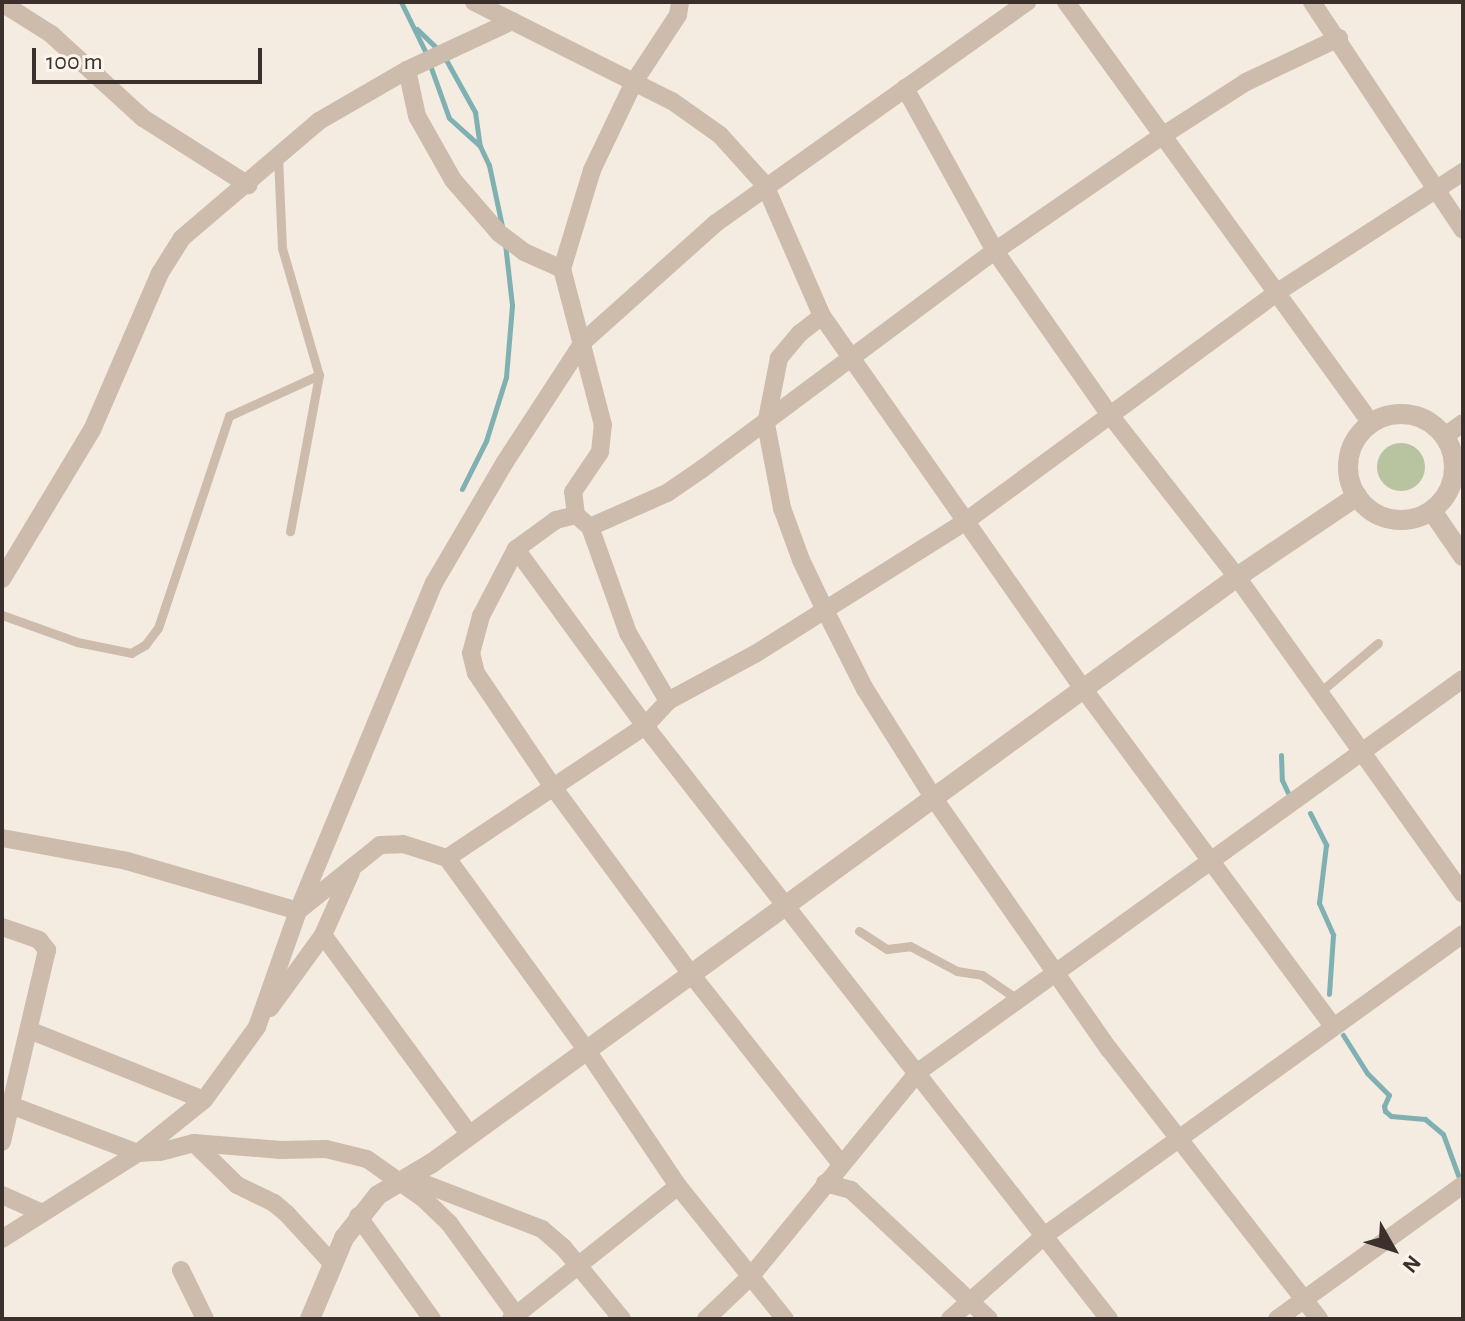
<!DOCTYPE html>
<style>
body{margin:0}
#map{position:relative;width:1465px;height:1321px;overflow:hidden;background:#f4ebe1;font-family:"Alegreya Sans",sans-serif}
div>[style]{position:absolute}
.green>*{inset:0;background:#b8c4a0}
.round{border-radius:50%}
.stream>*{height:5px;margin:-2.5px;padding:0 2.5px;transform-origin:2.5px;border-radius:2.5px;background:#7fb0b2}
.service>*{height:9px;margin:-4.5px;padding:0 4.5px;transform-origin:4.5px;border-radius:4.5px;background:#cdbbac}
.minor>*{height:18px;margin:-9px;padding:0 9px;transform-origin:9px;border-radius:9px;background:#cdbbac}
.tertiary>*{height:20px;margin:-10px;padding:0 10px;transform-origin:10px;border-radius:10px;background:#cdbbac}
.tertiary>.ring{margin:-10px;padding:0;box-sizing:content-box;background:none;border:20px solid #cdbbac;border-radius:50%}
span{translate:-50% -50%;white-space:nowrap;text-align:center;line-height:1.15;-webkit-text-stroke:6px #fbf5ee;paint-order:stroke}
.frame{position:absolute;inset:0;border:4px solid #3b302b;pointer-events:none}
.north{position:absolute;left:1353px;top:1209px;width:80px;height:80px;-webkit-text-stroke:6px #fbf5ee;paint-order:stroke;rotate:129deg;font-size:22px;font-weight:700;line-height:32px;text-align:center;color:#3b302b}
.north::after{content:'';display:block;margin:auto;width:28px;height:36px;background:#3b302b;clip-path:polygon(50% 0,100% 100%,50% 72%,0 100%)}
.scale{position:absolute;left:32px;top:48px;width:230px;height:36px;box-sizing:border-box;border:4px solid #3b302b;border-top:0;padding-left:10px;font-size:24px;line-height:28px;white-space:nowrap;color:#3b302b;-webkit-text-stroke:6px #fbf5ee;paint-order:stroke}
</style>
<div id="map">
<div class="green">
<i class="round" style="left:1377px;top:443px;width:48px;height:48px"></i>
</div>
<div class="stream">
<i style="left:401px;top:2px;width:59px;rotate:63.9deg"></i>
<i style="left:417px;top:29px;width:30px;rotate:44deg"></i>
<i style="left:445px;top:58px;width:62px;rotate:60.9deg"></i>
<i style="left:475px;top:112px;width:34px;rotate:82deg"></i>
<i style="left:430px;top:65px;width:56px;rotate:70.3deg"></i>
<i style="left:449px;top:118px;width:42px;rotate:42.1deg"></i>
<i style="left:480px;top:146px;width:21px;rotate:65deg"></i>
<i style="left:489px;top:165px;width:62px;rotate:78deg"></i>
<i style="left:462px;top:489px;width:54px;rotate:-63.4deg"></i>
<i style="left:486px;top:441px;width:67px;rotate:-72.6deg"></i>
<i style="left:506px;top:377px;width:72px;rotate:-85.2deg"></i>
<i style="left:512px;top:305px;width:61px;rotate:-96.5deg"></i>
<i style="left:1281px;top:755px;width:25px;rotate:88deg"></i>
<i style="left:1282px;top:780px;width:14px;rotate:65deg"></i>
<i style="left:1310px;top:813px;width:36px;rotate:63deg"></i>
<i style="left:1326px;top:845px;width:58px;rotate:96.9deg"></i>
<i style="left:1319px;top:903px;width:35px;rotate:66deg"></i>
<i style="left:1333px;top:935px;width:59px;rotate:93.9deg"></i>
<i style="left:1343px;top:1035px;width:45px;rotate:57.7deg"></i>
<i style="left:1367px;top:1073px;width:31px;rotate:45deg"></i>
<i style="left:1389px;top:1095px;width:12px;rotate:114deg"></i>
<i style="left:1384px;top:1106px;width:5px;rotate:79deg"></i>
<i style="left:1385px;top:1111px;width:8px;rotate:40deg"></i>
<i style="left:1391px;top:1116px;width:34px;rotate:5deg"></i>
<i style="left:1425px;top:1119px;width:23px;rotate:40deg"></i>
<i style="left:1443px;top:1134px;width:52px;rotate:69.8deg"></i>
</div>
<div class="service">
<i style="left:278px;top:157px;width:91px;rotate:87.5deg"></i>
<i style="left:282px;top:248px;width:132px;rotate:73.8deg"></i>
<i style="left:319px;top:375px;width:159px;rotate:100.5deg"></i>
<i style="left:2px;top:615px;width:80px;rotate:19.8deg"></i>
<i style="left:77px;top:642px;width:55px;rotate:11.5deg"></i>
<i style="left:131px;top:653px;width:16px;rotate:-30deg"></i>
<i style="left:145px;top:645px;width:21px;rotate:-53deg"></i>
<i style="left:158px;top:628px;width:224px;rotate:-71.5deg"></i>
<i style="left:229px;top:416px;width:99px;rotate:-24.5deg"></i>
<i style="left:1320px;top:692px;width:76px;rotate:-40.2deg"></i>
<i style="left:859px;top:931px;width:33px;rotate:33deg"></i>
<i style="left:887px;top:949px;width:23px;rotate:-7deg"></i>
<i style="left:910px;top:946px;width:53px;rotate:28deg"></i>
<i style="left:957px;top:971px;width:25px;rotate:9deg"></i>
<i style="left:982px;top:975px;width:46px;rotate:34.4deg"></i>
</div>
<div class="minor">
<i style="left:474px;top:2px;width:221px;rotate:26.6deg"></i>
<i style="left:672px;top:101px;width:59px;rotate:35.3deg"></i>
<i style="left:720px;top:135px;width:67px;rotate:48deg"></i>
<i style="left:765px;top:185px;width:143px;rotate:66.5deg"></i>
<i style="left:822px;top:316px;width:458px;rotate:55deg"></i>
<i style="left:1085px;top:691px;width:418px;rotate:53.5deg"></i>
<i style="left:1066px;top:2px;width:520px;rotate:54.08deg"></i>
<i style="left:1312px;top:2px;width:273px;rotate:56.5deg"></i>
<i style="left:2px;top:3px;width:58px;rotate:32.3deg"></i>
<i style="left:51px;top:34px;width:125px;rotate:42.4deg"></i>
<i style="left:143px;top:118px;width:125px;rotate:32.5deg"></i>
<i style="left:407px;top:70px;width:47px;rotate:77.7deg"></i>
<i style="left:417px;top:116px;width:73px;rotate:60.6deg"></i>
<i style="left:453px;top:180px;width:70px;rotate:49deg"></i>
<i style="left:499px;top:233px;width:31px;rotate:37deg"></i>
<i style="left:524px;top:252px;width:42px;rotate:24.1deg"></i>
<i style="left:905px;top:88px;width:186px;rotate:61.1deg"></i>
<i style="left:995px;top:251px;width:200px;rotate:55deg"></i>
<i style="left:1110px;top:415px;width:206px;rotate:51.9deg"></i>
<i style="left:1237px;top:577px;width:389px;rotate:54.5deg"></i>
<i style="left:822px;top:316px;width:28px;rotate:142deg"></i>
<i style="left:800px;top:333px;width:33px;rotate:130deg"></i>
<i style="left:779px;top:358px;width:67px;rotate:101.1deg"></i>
<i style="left:766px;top:424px;width:86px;rotate:79.2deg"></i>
<i style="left:782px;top:508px;width:55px;rotate:69.9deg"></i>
<i style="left:801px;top:560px;width:53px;rotate:64.4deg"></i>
<i style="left:824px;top:608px;width:91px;rotate:63.2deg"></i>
<i style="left:865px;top:689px;width:131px;rotate:57.8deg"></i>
<i style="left:935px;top:800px;width:304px;rotate:55.1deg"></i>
<i style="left:1109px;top:1049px;width:342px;rotate:52.1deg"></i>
<i style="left:1445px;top:436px;width:22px;rotate:-36deg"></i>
<i style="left:576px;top:515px;width:23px;rotate:-97deg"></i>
<i style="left:573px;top:492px;width:48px;rotate:-56deg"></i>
<i style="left:600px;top:452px;width:27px;rotate:-84deg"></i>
<i style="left:603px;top:425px;width:161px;rotate:-104.7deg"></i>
<i style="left:562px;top:269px;width:103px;rotate:-73.1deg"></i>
<i style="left:592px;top:170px;width:98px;rotate:-64.5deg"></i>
<i style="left:634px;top:82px;width:80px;rotate:-56.7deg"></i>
<i style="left:678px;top:15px;width:13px;rotate:-81deg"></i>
<i style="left:590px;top:527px;width:18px;rotate:-139deg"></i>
<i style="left:576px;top:515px;width:21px;rotate:166deg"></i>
<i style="left:556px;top:520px;width:49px;rotate:144.1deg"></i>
<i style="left:516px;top:549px;width:76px;rotate:117.6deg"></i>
<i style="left:481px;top:616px;width:38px;rotate:105deg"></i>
<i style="left:471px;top:653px;width:21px;rotate:76deg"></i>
<i style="left:476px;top:673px;width:138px;rotate:56deg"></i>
<i style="left:553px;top:787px;width:232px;rotate:53.6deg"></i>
<i style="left:691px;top:974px;width:242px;rotate:51.7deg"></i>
<i style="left:516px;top:549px;width:219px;rotate:53.9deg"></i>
<i style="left:645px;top:726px;width:753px;rotate:51.96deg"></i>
<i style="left:2px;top:579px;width:174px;rotate:-58.9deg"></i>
<i style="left:92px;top:430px;width:171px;rotate:-66.6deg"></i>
<i style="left:160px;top:273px;width:41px;rotate:-57.8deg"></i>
<i style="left:182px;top:238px;width:180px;rotate:-40.5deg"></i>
<i style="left:319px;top:121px;width:102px;rotate:-30.1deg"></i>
<i style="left:407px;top:70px;width:116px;rotate:-25deg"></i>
<i style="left:668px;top:701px;width:79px;rotate:-120.5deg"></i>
<i style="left:628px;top:633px;width:113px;rotate:-109.7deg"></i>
<i style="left:590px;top:527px;width:84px;rotate:-23.8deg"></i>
<i style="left:667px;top:493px;width:42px;rotate:-34.4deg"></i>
<i style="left:702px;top:469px;width:365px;rotate:-36.7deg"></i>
<i style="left:995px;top:251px;width:203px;rotate:-34.6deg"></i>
<i style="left:1162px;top:136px;width:100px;rotate:-32.7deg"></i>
<i style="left:1246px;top:82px;width:103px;rotate:-25.3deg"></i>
<i style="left:2px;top:838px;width:127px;rotate:10.4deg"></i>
<i style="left:127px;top:861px;width:178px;rotate:16.3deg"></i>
<i style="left:298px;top:911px;width:105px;rotate:-38.8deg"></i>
<i style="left:380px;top:845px;width:23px;rotate:-2deg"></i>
<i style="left:403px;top:844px;width:46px;rotate:17.7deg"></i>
<i style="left:447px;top:858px;width:236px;rotate:54deg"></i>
<i style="left:586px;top:1049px;width:165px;rotate:56.1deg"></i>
<i style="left:678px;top:1186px;width:171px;rotate:51.2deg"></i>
<i style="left:447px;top:858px;width:238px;rotate:-33.7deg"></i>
<i style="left:645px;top:726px;width:34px;rotate:-47deg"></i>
<i style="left:668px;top:701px;width:99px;rotate:-28.4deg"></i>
<i style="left:755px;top:654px;width:249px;rotate:-32.2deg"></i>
<i style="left:966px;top:521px;width:385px;rotate:-36.3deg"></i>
<i style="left:1276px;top:293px;width:223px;rotate:-32.9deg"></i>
<i style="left:2px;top:927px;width:39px;rotate:19deg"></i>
<i style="left:39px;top:940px;width:13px;rotate:51deg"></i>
<i style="left:47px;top:950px;width:197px;rotate:103.2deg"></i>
<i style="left:323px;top:935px;width:247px;rotate:53.7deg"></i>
<i style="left:270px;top:1008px;width:90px;rotate:-54deg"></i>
<i style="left:323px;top:935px;width:69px;rotate:-66deg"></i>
<i style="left:29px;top:1030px;width:188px;rotate:21.8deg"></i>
<i style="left:2px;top:1102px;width:145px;rotate:20.6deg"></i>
<i style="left:138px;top:1153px;width:85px;rotate:-38.8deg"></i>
<i style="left:204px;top:1100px;width:90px;rotate:-54deg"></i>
<i style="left:257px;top:1027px;width:123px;rotate:-70.5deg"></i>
<i style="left:298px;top:911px;width:355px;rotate:-67.5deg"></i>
<i style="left:434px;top:583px;width:140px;rotate:-59.6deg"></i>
<i style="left:505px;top:462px;width:145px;rotate:-56.9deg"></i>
<i style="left:584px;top:341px;width:177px;rotate:-41.8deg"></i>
<i style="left:716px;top:223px;width:382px;rotate:-35.4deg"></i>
<i style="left:194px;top:1143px;width:87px;rotate:4.6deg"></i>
<i style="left:281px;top:1150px;width:45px;rotate:-1.3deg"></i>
<i style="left:326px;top:1149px;width:42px;rotate:13.7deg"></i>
<i style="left:367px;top:1159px;width:70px;rotate:35.1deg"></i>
<i style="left:424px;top:1199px;width:35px;rotate:44deg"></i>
<i style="left:449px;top:1223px;width:119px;rotate:53.9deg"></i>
<i style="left:407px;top:1177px;width:145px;rotate:21.1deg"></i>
<i style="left:542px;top:1229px;width:28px;rotate:41deg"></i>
<i style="left:563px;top:1247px;width:93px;rotate:50.7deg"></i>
<i style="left:825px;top:1183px;width:27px;rotate:15deg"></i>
<i style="left:851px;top:1190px;width:189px;rotate:43.1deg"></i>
<i style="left:2px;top:1195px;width:44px;rotate:24.2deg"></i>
<i style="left:358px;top:1216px;width:127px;rotate:54.3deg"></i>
<i style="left:2px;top:1239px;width:161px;rotate:-32.3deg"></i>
<i style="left:138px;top:1153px;width:22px;rotate:-3deg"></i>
<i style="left:160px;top:1152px;width:35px;rotate:-15deg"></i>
<i style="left:194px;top:1143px;width:60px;rotate:44.3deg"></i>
<i style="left:237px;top:1185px;width:41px;rotate:25.9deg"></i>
<i style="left:274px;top:1203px;width:17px;rotate:40deg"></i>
<i style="left:287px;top:1214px;width:65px;rotate:47.5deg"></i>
<i style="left:181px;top:1270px;width:55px;rotate:63.9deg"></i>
<i style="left:511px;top:1319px;width:213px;rotate:-38.5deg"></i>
<i style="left:706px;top:1319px;width:62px;rotate:-43.7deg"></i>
<i style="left:751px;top:1276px;width:264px;rotate:-50.7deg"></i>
<i style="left:918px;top:1072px;width:672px;rotate:-35.8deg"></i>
<i style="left:950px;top:1319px;width:125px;rotate:-41.4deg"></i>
<i style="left:1044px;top:1236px;width:516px;rotate:-35.78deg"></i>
<i style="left:1277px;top:1319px;width:229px;rotate:-35.8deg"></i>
</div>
<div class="tertiary">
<i class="ring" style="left:1348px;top:414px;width:86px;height:86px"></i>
<i style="left:1432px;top:511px;width:55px;rotate:55.4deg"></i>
<i style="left:310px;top:1319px;width:88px;rotate:-67.2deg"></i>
<i style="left:344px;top:1238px;width:55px;rotate:-51.7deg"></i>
<i style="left:378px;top:1195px;width:63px;rotate:-30.7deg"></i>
<i style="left:432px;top:1163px;width:996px;rotate:-36.05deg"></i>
<i style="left:1237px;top:577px;width:145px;rotate:-34deg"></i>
</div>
<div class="frame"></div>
<div class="north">N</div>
<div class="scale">100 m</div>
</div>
